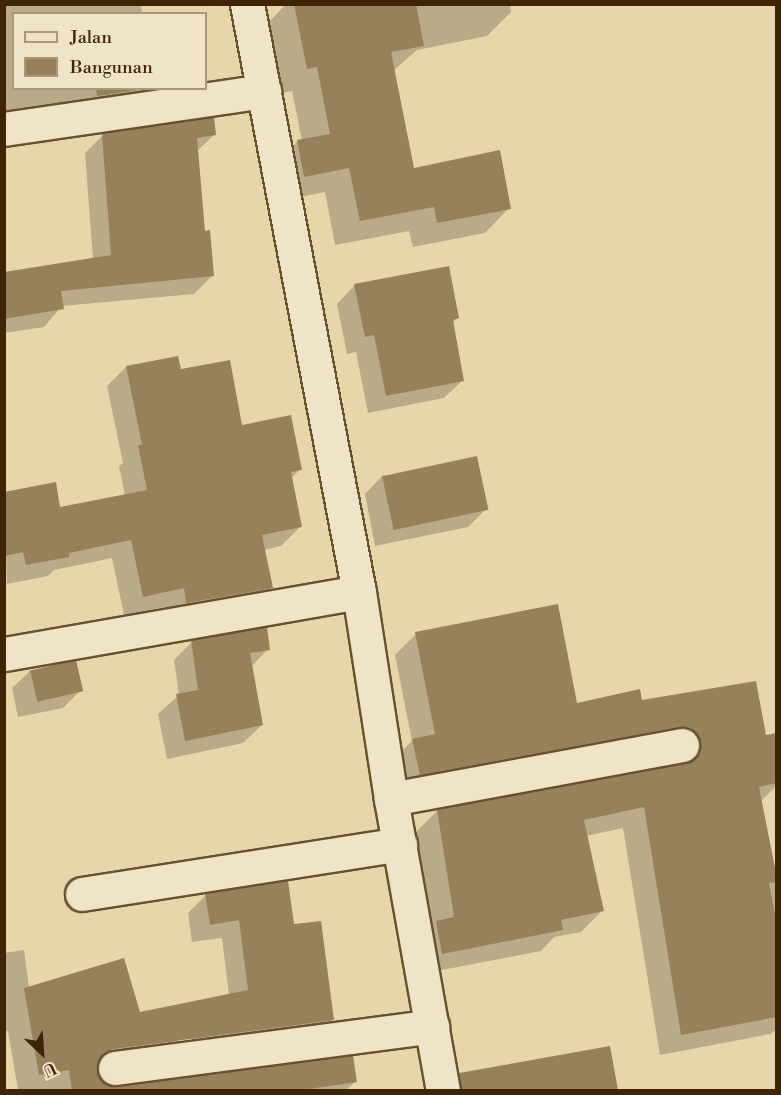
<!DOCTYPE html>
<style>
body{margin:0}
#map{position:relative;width:781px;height:1095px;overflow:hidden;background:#e8d6ab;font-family:"Libre Bodoni",serif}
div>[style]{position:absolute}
.shadow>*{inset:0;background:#0003}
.building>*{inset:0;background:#97815b;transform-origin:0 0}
.roads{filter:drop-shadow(2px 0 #69512e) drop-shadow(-2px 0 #69512e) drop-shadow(0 2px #69512e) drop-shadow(0 -2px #69512e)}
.minor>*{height:33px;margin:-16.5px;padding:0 16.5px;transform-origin:16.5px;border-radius:16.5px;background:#f0e4c8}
span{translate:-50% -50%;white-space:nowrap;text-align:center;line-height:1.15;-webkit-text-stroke:6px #f0e4c8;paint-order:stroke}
.frame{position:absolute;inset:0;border:6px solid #3f2505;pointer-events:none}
.legend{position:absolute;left:12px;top:12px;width:195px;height:78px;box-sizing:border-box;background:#f0e4c8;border:2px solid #a9987a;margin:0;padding:8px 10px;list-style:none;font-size:18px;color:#3f2505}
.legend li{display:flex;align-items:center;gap:12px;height:30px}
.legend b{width:30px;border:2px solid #a9987a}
.north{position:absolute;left:12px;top:1023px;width:60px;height:60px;-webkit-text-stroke:4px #f0e4c8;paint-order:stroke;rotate:155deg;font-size:16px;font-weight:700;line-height:24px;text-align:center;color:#3f2505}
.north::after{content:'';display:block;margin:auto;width:21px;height:27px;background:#3f2505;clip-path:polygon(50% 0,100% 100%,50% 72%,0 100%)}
</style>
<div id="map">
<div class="shadow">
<i style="clip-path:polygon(4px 4px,141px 4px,142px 14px,14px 14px,14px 88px,198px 88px,4px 126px)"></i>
<i style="clip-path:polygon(286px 4px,510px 4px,511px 12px,487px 36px,417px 50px,393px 71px,412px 169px,509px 208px,485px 233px,413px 247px,409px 231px,335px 245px,325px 192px,280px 201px,273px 166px,297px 142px,302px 141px,292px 91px,282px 93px,269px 22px)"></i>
<i style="clip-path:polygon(215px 134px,196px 152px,203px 232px,212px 276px,194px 294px,62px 306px,44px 327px,4px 333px,4px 274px,93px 259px,85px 153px,103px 135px)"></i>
<i style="clip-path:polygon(355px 285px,457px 318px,452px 323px,463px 380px,444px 398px,368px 413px,356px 352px,347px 354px,337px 304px)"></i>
<i style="clip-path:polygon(126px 367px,180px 371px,240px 426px,300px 469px,291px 479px,300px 527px,281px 546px,264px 550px,271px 588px,252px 607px,167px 622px,165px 607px,124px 615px,112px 558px,54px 570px,48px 576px,7px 584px,4px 493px,59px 509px,125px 496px,119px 466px,123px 463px,107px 386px)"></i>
<i style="clip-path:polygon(383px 475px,486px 509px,468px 527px,375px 546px,365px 494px)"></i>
<i style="clip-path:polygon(416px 634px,576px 705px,641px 702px,765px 737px,776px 756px,776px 786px,760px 802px,776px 886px,776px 1030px,770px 1034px,660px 1055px,623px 828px,586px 836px,602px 911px,581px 932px,554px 937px,541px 951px,421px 974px,415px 943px,431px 927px,416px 832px,437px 811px,680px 766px,680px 763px,675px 753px,399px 795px,392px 761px,412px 741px,395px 655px)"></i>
<i style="clip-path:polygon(192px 642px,268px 649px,251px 667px,262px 725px,243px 743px,167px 759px,158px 714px,179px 695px,174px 660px)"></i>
<i style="clip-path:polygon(31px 670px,81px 690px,63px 708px,18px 717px,12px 688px)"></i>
<i style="clip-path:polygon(206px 895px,293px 926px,332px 1020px,314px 1038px,196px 1053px,186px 1019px,229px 995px,222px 938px,192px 942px,188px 913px)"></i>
<i style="clip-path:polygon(24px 950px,29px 988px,139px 1014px,178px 1040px,158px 1061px,95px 1069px,99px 1080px,107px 1086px,117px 1088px,184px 1079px,185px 1090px,18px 1090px,8px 1031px,4px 1032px,4px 953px)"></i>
<i style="clip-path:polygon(613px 1072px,616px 1090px,551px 1090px)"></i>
<i style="clip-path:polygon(226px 1074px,355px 1082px,346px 1090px,209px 1090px)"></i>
</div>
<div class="building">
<i style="clip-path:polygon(294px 4px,416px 4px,424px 46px,391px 52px,414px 168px,500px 150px,511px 209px,437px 223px,434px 207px,360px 221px,349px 168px,304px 177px,297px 140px,330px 134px,317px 67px,307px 69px)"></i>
<i style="clip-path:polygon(96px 88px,151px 88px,97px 96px)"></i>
<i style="clip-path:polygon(214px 117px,216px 135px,197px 138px,205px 231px,210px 230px,214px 276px,61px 291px,64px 309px,4px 319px,4px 272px,111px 255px,102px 134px)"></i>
<i style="clip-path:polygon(449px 266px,459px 318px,453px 320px,464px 381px,386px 396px,374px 335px,365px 337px,354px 284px)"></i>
<i style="clip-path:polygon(178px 356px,181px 369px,230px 360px,242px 425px,291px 415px,302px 470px,291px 472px,302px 527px,262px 535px,273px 588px,186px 603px,184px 588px,143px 597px,131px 540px,69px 553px,69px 557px,26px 565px,23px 552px,4px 556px,4px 492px,56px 482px,60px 507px,147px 490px,138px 445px,142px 445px,126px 366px)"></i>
<i style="left:477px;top:456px;width:55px;height:97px;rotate:78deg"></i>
<i style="clip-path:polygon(558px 604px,577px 703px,640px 689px,642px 700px,756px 681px,766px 735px,777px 733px,777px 783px,759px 787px,777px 878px,777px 882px,769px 883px,777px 925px,777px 1017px,681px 1035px,644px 807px,584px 820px,604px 911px,561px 920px,563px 930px,442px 954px,436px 921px,454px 917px,437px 810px,685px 763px,695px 759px,700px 751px,700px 741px,696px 732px,688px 727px,679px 727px,420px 775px,412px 739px,435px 734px,415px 632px)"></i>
<i style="clip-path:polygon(267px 627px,270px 650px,250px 653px,263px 725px,185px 741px,176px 694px,198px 690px,191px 640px)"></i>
<i style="left:76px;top:660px;width:32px;height:47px;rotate:77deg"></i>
<i style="clip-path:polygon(288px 881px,294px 924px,321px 921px,334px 1020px,113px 1049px,104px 1053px,98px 1060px,97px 1071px,100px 1079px,107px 1085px,117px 1087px,353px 1055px,357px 1082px,302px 1090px,72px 1090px,69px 1070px,39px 1075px,24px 988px,124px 958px,140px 1012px,248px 990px,239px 920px,210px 925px,205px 894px)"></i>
<i style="clip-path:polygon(610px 1046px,618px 1090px,461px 1090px,459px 1073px)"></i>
</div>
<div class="roads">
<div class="minor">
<i style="left:247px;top:4px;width:599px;rotate:79.22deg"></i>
<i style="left:359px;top:592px;width:209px;rotate:81.2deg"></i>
<i style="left:391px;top:799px;width:296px;rotate:79.9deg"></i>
<i style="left:4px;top:129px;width:263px;rotate:-8.3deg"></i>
<i style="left:4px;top:654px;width:360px;rotate:-9.9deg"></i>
<i style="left:391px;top:799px;width:296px;rotate:-10.5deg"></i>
<i style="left:82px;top:894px;width:322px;rotate:-8.9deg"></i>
<i style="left:115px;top:1068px;width:320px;rotate:-7.5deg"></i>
</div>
</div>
<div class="frame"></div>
<ul class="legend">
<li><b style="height:8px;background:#f0e4c8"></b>Jalan</li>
<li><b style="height:16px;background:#97815b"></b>Bangunan</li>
</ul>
<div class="north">U</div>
</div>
